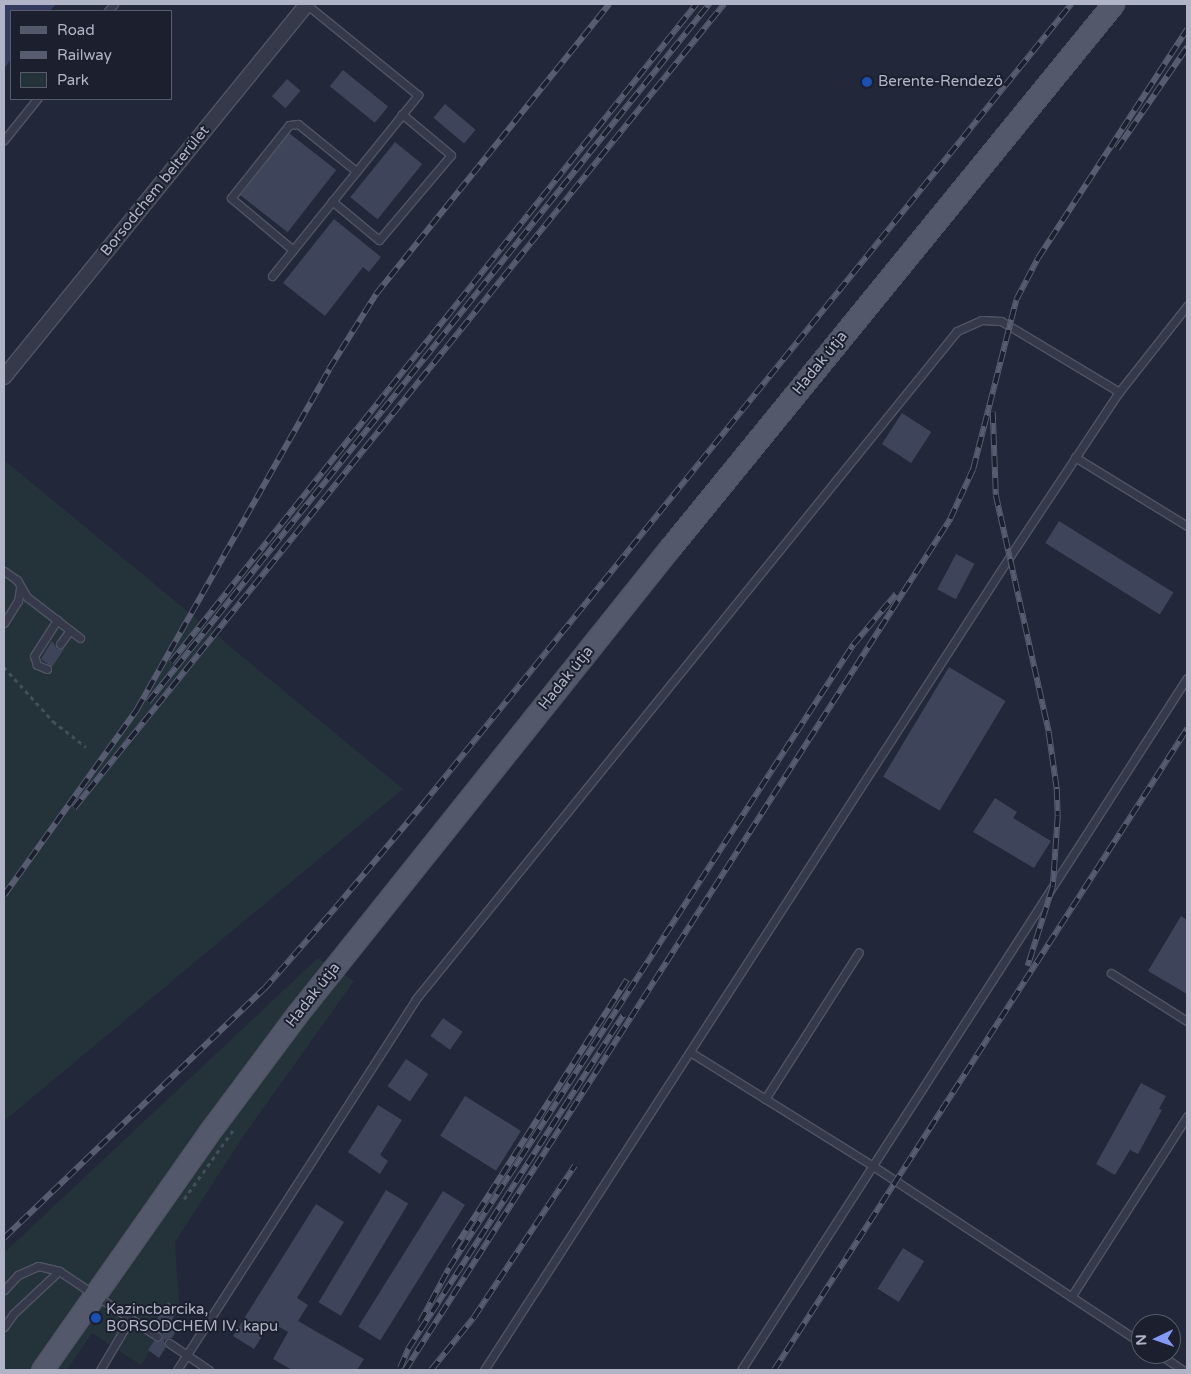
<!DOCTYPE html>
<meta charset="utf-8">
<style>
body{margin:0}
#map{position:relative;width:1191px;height:1374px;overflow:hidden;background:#222739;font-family:"Varela Round",sans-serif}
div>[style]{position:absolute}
.green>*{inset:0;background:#24333a}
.water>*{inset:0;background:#333c5f}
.building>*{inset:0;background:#3e4459;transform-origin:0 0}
.path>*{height:2.5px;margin-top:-1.25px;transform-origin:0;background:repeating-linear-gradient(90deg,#415058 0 4px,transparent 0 8px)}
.roads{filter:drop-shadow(1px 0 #505464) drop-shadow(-1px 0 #505464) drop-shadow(0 1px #505464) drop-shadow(0 -1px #505464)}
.service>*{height:7px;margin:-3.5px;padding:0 3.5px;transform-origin:3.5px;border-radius:3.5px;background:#35394a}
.minor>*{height:14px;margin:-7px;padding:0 7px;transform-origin:7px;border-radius:7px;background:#35394a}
.primary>*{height:21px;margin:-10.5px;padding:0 10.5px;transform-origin:10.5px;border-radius:10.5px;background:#53586a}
.rail>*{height:5.5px;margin-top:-2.75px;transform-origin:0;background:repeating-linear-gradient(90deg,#1b1f2e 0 11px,#575c71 0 22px);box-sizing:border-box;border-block:1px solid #575c71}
.dots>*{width:14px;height:14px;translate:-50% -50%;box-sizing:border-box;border:2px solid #1b1f2e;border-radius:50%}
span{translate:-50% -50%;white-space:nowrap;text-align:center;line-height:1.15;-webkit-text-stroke:4px #1b1f2e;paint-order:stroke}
.poi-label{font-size:15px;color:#b0b4c6}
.left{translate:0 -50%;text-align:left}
.street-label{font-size:15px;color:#b0b4c6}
.frame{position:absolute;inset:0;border:5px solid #b0b4c6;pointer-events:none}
.legend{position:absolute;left:10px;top:10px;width:162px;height:90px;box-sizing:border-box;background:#1b1f2e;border:1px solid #575b6b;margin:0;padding:6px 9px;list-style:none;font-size:15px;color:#b0b4c6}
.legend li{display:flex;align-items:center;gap:10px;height:25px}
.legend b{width:25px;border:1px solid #575b6b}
.north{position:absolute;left:1131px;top:1314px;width:50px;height:50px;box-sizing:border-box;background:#1b1f2e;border:1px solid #575b6b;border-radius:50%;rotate:267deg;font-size:14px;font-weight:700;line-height:20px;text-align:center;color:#b0b4c6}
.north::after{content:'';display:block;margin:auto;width:18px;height:22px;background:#8498f7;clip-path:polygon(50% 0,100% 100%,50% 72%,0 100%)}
</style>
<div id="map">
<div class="green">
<i style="clip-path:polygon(4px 460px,403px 789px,4px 1121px)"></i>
<i style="clip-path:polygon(318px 958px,354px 981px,244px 1135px,175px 1242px,179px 1304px,141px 1365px,92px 1333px,67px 1370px,4px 1370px,4px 1253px)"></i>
</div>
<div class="water">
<i style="clip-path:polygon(4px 4px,56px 4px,50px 11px,11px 11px,11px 59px,4px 69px)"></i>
</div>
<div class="building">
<i style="left:343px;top:70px;width:58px;height:21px;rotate:39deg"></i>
<i style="left:287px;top:79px;width:18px;height:23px;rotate:41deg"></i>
<i style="left:445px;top:104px;width:40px;height:18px;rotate:40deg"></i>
<i style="left:289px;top:133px;width:60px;height:79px;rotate:38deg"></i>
<i style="left:395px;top:142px;width:35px;height:71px;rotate:39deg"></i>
<i style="clip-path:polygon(334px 219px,381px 257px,369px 272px,363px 267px,325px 316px,283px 283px)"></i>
<i style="left:902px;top:413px;width:35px;height:37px;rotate:33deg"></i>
<i style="left:1059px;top:521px;width:135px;height:26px;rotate:32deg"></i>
<i style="left:956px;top:554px;width:21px;height:40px;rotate:28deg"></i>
<i style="clip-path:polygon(52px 641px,57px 649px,64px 649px,52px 667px,41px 659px)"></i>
<i style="left:949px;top:667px;width:66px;height:128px;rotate:31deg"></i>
<i style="clip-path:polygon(995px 798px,1017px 812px,1013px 818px,1051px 841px,1034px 868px,973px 832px)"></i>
<i style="clip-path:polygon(1181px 916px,1187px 920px,1187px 994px,1148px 971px)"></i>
<i style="left:443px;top:1018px;width:24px;height:22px;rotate:35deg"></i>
<i style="left:406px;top:1059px;width:27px;height:33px;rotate:34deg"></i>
<i style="clip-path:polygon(1141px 1083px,1166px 1096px,1159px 1109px,1162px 1110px,1138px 1154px,1130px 1150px,1115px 1175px,1096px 1164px)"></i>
<i style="left:465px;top:1096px;width:66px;height:47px;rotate:32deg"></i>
<i style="clip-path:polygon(378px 1105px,402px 1120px,380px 1155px,388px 1161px,380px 1174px,348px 1152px)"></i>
<i style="left:386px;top:1190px;width:26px;height:131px;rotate:31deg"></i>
<i style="left:443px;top:1191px;width:26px;height:160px;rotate:32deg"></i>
<i style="clip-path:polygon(316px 1204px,344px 1222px,297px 1298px,308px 1305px,298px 1321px,364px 1359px,357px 1370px,292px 1370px,273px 1359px,288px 1332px,271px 1322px,254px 1349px,233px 1336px)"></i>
<i style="left:903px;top:1248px;width:25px;height:48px;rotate:32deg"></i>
<i style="clip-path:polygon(168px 1302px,179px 1309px,168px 1326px,176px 1331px,172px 1338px,164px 1340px,166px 1347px,159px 1358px,148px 1350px,154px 1341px,162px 1338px,163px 1327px,155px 1322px)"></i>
</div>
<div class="path">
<i style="left:4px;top:667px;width:73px;rotate:47.8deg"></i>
<i style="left:53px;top:721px;width:42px;rotate:38.2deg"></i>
<i style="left:184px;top:1199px;width:85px;rotate:-54.6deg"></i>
</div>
<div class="roads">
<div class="service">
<i style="left:108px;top:11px;width:9px;rotate:-49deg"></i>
<i style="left:4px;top:140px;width:53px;rotate:-51.2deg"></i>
<i style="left:332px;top:201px;width:61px;rotate:39.7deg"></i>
<i style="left:379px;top:240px;width:111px;rotate:-49.7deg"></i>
<i style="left:451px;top:155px;width:64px;rotate:-140.1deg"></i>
<i style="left:293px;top:250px;width:81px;rotate:-140deg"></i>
<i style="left:231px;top:198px;width:93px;rotate:-51.5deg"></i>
<i style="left:289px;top:125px;width:9px;rotate:-6deg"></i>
<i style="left:298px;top:124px;width:75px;rotate:39deg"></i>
<i style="left:272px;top:276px;width:233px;rotate:-51.1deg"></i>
<i style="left:418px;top:95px;width:144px;rotate:-140.9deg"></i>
<i style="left:1075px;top:457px;width:132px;rotate:31.6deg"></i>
<i style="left:4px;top:571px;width:16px;rotate:35deg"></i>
<i style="left:17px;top:580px;width:20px;rotate:60deg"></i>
<i style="left:27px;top:597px;width:67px;rotate:37.7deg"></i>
<i style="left:4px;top:623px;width:26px;rotate:-58deg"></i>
<i style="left:18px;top:601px;width:13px;rotate:-81deg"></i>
<i style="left:60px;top:644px;width:17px;rotate:-54deg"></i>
<i style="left:47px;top:669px;width:11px;rotate:-158deg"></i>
<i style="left:37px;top:665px;width:9px;rotate:-108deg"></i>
<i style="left:34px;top:656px;width:43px;rotate:-57.4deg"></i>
<i style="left:1111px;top:973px;width:90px;rotate:32.3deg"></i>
<i style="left:690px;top:1052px;width:216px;rotate:31.9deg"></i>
<i style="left:873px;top:1166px;width:321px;rotate:33.4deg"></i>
<i style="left:765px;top:1099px;width:174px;rotate:-57.4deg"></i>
<i style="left:4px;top:1290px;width:21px;rotate:-47deg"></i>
<i style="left:18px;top:1275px;width:22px;rotate:-24deg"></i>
<i style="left:38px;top:1266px;width:22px;rotate:13deg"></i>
<i style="left:59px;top:1271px;width:118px;rotate:33.6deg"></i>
<i style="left:1071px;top:1297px;width:215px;rotate:-57.3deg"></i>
<i style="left:4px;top:1327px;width:16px;rotate:-55deg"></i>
<i style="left:13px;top:1314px;width:63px;rotate:-43.1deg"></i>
<i style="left:169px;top:1343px;width:48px;rotate:34deg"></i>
<i style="left:1159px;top:1354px;width:29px;rotate:34deg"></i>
<i style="left:100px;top:1370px;width:59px;rotate:-59.5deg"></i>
<i style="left:177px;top:1370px;width:440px;rotate:-57.2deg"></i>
<i style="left:415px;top:1000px;width:861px;rotate:-50.99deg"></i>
<i style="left:957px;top:331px;width:27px;rotate:-24deg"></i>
<i style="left:982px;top:320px;width:19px;rotate:3deg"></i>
<i style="left:1001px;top:321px;width:138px;rotate:31deg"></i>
<i style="left:484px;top:1370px;width:969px;rotate:-57.13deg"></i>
<i style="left:1010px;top:556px;width:197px;rotate:-56.4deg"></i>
<i style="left:1119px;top:392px;width:110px;rotate:-51.7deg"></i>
<i style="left:741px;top:1370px;width:823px;rotate:-57.2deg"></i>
</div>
<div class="minor">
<i style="left:4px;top:377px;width:481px;rotate:-50.9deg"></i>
</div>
<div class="primary">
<i style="left:42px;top:1370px;width:297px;rotate:-54.9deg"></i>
<i style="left:213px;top:1127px;width:142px;rotate:-53.3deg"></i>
<i style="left:298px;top:1013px;width:594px;rotate:-51.36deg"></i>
<i style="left:669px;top:549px;width:703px;rotate:-50.83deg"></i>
</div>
</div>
<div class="rail">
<i style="left:1117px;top:149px;width:124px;rotate:-55.5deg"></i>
<i style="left:993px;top:412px;width:83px;rotate:87.9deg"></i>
<i style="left:996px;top:495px;width:244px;rotate:77.4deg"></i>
<i style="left:1049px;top:733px;width:57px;rotate:81.9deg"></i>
<i style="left:1057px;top:789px;width:27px;rotate:88deg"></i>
<i style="left:1058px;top:816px;width:71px;rotate:94deg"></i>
<i style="left:1053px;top:887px;width:83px;rotate:107.6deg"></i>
<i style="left:171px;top:662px;width:842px;rotate:-51.41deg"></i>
<i style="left:148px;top:702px;width:896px;rotate:-51.21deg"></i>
<i style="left:74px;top:808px;width:1034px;rotate:-51.05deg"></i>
<i style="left:4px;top:895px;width:229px;rotate:-54.4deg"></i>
<i style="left:137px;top:709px;width:390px;rotate:-60.5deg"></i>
<i style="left:329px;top:369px;width:89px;rotate:-57.9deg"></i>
<i style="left:376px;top:294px;width:372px;rotate:-51.2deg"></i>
<i style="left:4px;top:1238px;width:360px;rotate:-43.8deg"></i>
<i style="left:264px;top:989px;width:109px;rotate:-48.7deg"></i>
<i style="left:336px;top:907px;width:135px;rotate:-49.8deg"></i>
<i style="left:423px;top:804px;width:1030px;rotate:-50.99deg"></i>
<i style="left:454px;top:1249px;width:320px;rotate:-57.3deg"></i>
<i style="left:420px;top:1322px;width:61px;rotate:-61.8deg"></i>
<i style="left:449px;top:1268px;width:743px;rotate:-57.04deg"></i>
<i style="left:853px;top:645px;width:67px;rotate:-49.9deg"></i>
<i style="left:400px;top:1368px;width:21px;rotate:-67deg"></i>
<i style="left:408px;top:1349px;width:397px;rotate:-57.2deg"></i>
<i style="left:405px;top:1370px;width:1011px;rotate:-57.36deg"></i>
<i style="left:950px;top:519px;width:55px;rotate:-65.3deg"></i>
<i style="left:973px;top:469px;width:174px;rotate:-75.7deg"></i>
<i style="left:1016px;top:300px;width:47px;rotate:-62.4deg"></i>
<i style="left:1038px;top:258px;width:273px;rotate:-56.9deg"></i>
<i style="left:431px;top:1370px;width:68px;rotate:-50.9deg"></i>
<i style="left:474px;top:1317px;width:182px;rotate:-56.4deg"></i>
<i style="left:774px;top:1370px;width:763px;rotate:-57.21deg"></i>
</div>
<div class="dots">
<i style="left:867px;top:82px;background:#1a4fb4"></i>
<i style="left:96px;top:1318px;background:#1a4fb4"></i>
</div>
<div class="poi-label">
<span class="left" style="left:878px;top:82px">Berente-Rendező</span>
<span class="left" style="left:106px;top:1318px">Kazincbarcika,<br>BORSODCHEM IV. kapu</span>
</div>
<div class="street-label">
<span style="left:155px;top:191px;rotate:-51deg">Borsodchem belterület</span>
<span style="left:820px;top:363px;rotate:-51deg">Hadak útja</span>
<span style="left:566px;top:678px;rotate:-51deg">Hadak útja</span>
<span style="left:313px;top:995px;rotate:-52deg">Hadak útja</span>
</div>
<div class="frame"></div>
<ul class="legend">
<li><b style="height:6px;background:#53586a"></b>Road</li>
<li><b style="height:6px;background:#575c71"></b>Railway</li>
<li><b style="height:14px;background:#24333a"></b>Park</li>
</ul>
<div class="north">N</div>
</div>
